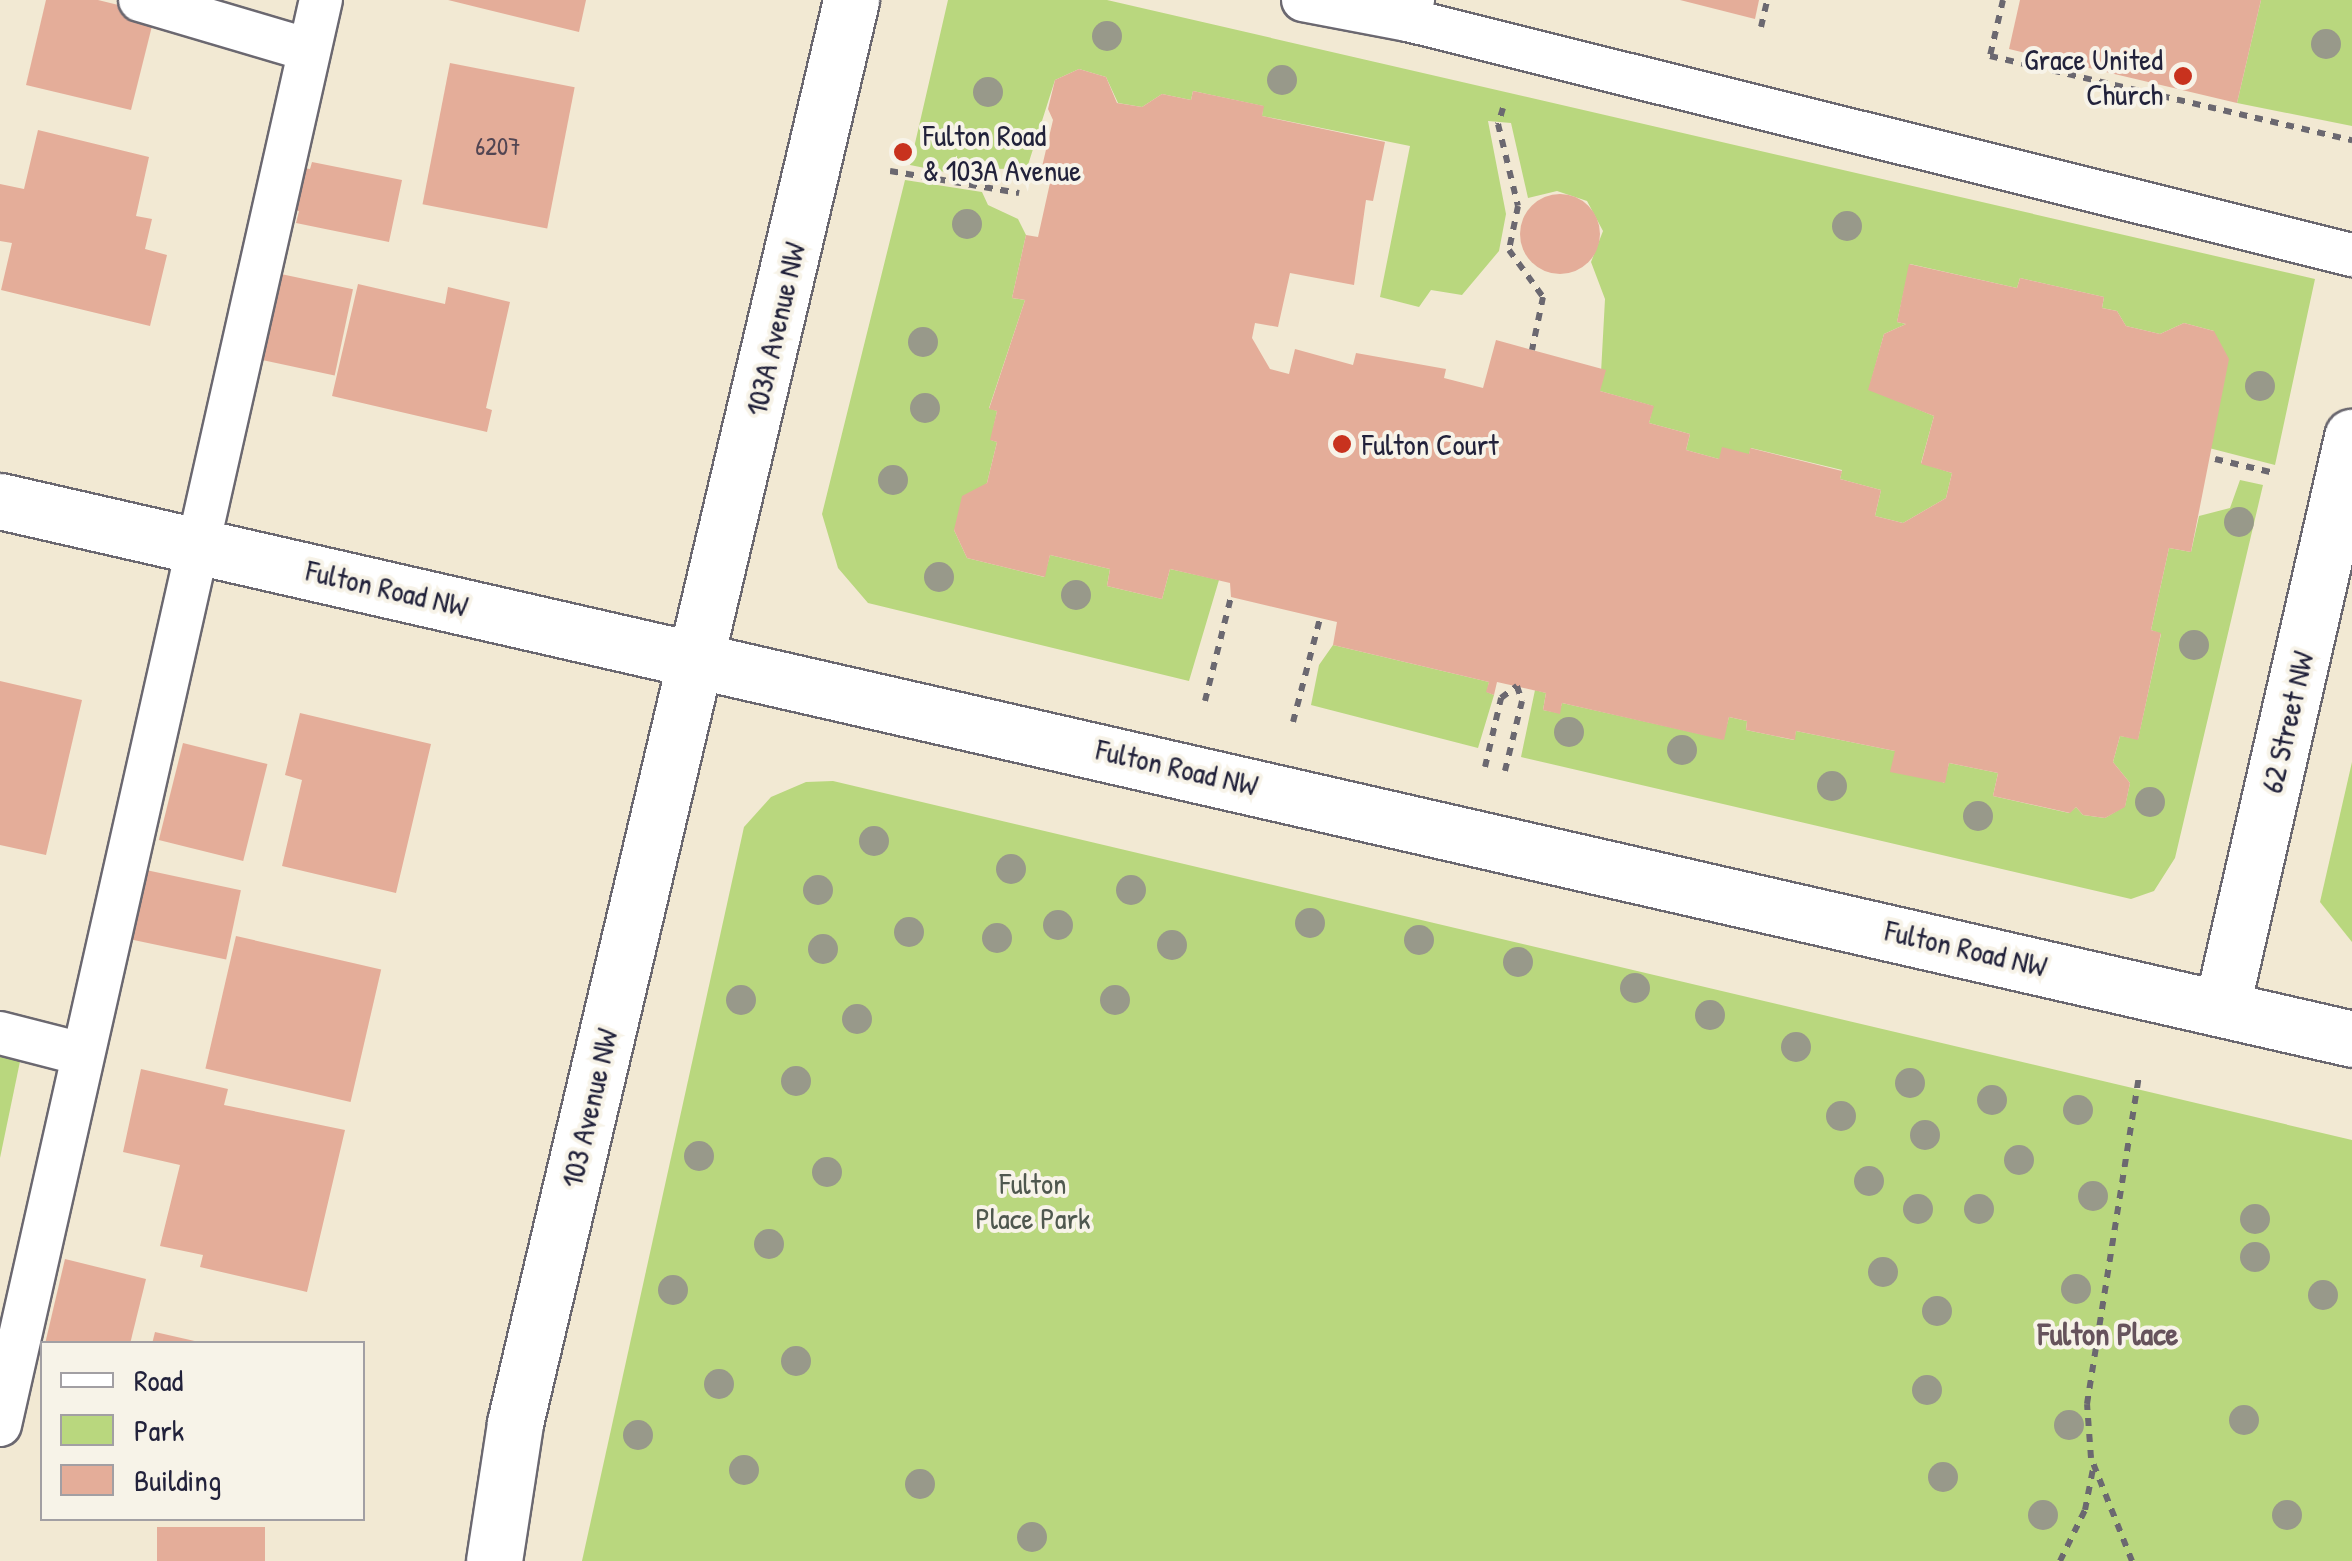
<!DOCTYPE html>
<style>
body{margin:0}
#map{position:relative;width:2352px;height:1561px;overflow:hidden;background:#f2e9d3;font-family:"Patrick Hand",sans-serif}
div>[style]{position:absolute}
.green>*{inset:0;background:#b9d77e}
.building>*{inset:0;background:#e4ad99;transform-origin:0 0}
.round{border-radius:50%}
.path>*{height:6px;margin-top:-3px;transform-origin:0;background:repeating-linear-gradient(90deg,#6b6870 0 8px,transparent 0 16px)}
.roads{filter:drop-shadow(2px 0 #6b6870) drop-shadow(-2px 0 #6b6870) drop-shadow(0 2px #6b6870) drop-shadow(0 -2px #6b6870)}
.service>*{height:42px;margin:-21px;padding:0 21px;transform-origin:21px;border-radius:21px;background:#fff}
.minor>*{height:55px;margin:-27.5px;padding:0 27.5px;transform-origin:27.5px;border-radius:27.5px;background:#fff}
.tertiary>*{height:55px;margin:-27.5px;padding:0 27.5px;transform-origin:27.5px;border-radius:27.5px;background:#fff}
.trees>*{width:30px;height:30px;margin:-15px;border-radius:50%;background:#98998a}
.dots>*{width:28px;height:28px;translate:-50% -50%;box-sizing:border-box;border:5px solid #f7f3e8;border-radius:50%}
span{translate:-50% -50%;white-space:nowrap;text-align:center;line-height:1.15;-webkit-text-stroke:8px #f7f3e8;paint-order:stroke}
.number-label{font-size:25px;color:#524552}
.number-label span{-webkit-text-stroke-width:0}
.poi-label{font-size:30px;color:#22223b}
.right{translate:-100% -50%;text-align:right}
.left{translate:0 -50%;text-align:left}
.street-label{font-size:30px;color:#22223b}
.park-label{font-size:30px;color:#4f584f}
.neighbourhood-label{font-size:32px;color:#66535c;font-weight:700}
.legend{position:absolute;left:40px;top:1341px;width:325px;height:180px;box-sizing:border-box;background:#f7f3e8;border:2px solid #a29fa3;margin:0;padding:12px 18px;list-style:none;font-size:30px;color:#22223b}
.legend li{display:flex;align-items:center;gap:20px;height:50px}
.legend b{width:50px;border:2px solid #a29fa3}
</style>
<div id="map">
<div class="green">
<i style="clip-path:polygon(948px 0,1107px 0,2315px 279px,2275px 465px,2209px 448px,2214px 331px,2184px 323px,2160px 334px,2126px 326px,2117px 311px,2102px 308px,2104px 297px,2020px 278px,2017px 288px,1910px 264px,1897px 322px,1906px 324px,1884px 334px,1869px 389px,1934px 416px,1921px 463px,1952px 473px,1946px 498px,1903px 523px,1875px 516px,1881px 490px,1840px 479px,1842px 470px,1751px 448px,1749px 454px,1719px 459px,1686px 450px,1690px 434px,1649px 423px,1653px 406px,1600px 391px,1605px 299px,1591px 262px,1603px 231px,1587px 201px,1557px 191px,1528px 198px,1511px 123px,1488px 121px,1506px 214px,1499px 251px,1462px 295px,1431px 290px,1419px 307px,1380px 297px,1410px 146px,1262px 116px,1263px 106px,1193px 91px,1191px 100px,1162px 94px,1142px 107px,1118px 103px,1106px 77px,1079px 69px,1055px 80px,1027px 168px,996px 169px,985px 180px,910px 165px)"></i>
<i style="clip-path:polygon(2261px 0,2352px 0,2352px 126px,2237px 103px)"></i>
<i style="clip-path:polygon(905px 180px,982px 192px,988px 205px,1018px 219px,1026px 235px,1012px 298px,1025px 300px,989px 408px,997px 411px,991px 440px,997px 442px,987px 483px,954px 530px,967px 558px,1044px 577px,1050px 555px,1110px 569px,1107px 586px,1162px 599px,1170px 569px,1219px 580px,1189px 681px,868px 603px,838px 568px,822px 514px)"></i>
<i style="clip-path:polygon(2240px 480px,2263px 485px,2175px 858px,2154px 891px,2131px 899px,1521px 757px,1535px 690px,1546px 693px,1543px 710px,1559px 713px,1562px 703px,1723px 739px,1729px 717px,1747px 721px,1746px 730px,1794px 740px,1796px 731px,1895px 751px,1944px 783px,1949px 763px,1998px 773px,1993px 796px,2069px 813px,2076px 807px,2083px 815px,2105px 818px,2125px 806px,2130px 783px,2113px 762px,2120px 736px,2138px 739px,2161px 634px,2151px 630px,2169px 548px,2191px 552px,2199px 516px,2230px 508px)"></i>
<i style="clip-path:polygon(1333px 645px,1489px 682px,1487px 692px,1494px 695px,1478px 748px,1311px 705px,1319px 665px)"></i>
<i style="clip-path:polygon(2352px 762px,2352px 942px,2320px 902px)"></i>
<i style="clip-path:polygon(833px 781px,2352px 1140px,2352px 1561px,582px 1561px,744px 827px,771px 797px,806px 782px)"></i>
<i style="clip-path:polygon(0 1040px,23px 1047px,0 1158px)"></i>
</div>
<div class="building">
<i style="clip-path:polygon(46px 0,98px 0,155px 14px,131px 110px,26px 85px)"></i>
<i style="clip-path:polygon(448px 0,586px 0,579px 32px)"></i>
<i style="clip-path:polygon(1680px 0,1759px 0,1755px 19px)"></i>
<i style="clip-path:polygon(2020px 0,2261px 0,2237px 103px,2009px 49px)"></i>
<i style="left:450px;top:63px;width:127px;height:144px;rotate:11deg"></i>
<i style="clip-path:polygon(1079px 69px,1106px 77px,1117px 103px,1142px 107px,1162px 94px,1191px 100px,1193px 91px,1264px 106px,1262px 116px,1385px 142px,1373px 201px,1366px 200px,1354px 285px,1290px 273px,1278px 327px,1255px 323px,1252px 338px,1270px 369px,1289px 374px,1295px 349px,1353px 365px,1356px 353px,1446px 369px,1444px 378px,1483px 388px,1496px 340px,1606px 370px,1600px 391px,1654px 406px,1649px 423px,1690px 434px,1686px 450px,1719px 459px,1722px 447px,1749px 454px,1750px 448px,1842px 471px,1840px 479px,1881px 490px,1875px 516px,1903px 523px,1946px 498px,1952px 473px,1921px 464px,1934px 416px,1868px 390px,1884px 334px,1906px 324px,1897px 322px,1909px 264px,2017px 288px,2020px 278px,2104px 297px,2102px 308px,2117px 311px,2126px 326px,2160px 334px,2184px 323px,2214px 331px,2229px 359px,2191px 552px,2169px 548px,2151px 630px,2161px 633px,2138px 740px,2120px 736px,2113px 762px,2130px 783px,2125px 807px,2105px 818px,2083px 815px,2076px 807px,2070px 813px,1993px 796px,1998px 773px,1949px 763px,1945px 783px,1890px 772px,1895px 751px,1796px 731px,1795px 740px,1746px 730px,1747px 721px,1729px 717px,1724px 740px,1562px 703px,1560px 714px,1543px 710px,1546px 693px,1497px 682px,1494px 695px,1486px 692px,1489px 682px,1333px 645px,1337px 622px,1231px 597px,1230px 583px,1170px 569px,1162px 599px,1107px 586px,1110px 569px,1050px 555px,1045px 577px,967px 558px,954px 530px,962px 496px,987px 483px,997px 442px,990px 440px,997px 411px,989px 409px,1025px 300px,1012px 298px,1026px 235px,1038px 237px,1052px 174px,1041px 171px,1053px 120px,1048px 109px,1055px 80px)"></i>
<i style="clip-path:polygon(38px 130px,149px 157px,136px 216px,152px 219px,145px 249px,167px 255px,150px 326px,1px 290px,12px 243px,0 241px,0 184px,24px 189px)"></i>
<i style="clip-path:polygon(312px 162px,402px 180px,389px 242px,296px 223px,299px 211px,283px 208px,292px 166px,310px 169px)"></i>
<i class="round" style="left:1520px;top:194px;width:80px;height:80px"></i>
<i style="left:262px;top:270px;width:93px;height:88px;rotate:12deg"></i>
<i style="clip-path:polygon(358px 284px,445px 304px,448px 287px,510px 302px,486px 408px,492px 410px,487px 432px,332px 396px)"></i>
<i style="clip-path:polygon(0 681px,82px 700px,46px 855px,0 845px)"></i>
<i style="clip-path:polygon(300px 713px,431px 744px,396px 893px,282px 866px,302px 780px,285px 775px)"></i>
<i style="left:183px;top:743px;width:87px;height:100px;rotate:14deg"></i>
<i style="left:146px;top:870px;width:97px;height:71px;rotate:12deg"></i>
<i style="left:236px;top:936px;width:149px;height:136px;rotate:13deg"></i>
<i style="clip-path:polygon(141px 1069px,228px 1089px,224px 1105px,345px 1130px,307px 1292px,200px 1267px,203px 1255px,160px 1246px,180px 1165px,123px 1152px)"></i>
<i style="clip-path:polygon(65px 1259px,146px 1279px,130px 1344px,45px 1344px)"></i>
<i style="clip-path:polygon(155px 1332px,199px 1342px,199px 1344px,152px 1344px)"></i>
<i style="left:265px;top:1527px;width:34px;height:108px;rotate:90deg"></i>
</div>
<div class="path">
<i style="left:2003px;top:0;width:57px;rotate:103.1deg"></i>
<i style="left:1990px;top:56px;width:372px;rotate:13.1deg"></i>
<i style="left:1761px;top:27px;width:28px;rotate:-77deg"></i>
<i style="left:1503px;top:108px;width:17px;rotate:107deg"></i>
<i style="left:1498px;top:124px;width:84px;rotate:76.3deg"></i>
<i style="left:1518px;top:206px;width:45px;rotate:101.6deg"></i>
<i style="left:1509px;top:250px;width:58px;rotate:54.1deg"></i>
<i style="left:1543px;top:297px;width:54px;rotate:101.7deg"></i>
<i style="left:890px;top:171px;width:131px;rotate:9.7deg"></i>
<i style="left:2215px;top:459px;width:61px;rotate:13.3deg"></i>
<i style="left:1205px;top:701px;width:107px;rotate:-76deg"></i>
<i style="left:1293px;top:722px;width:107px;rotate:-75.4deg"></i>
<i style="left:1485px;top:767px;width:71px;rotate:-76.9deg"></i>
<i style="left:1501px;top:698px;width:20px;rotate:-37deg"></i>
<i style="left:1517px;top:686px;width:16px;rotate:72deg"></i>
<i style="left:1522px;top:701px;width:72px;rotate:103.7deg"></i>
<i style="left:2060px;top:1561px;width:57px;rotate:-63.9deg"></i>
<i style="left:2085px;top:1510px;width:42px;rotate:-79deg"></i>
<i style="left:2132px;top:1561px;width:111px;rotate:-111.7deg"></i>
<i style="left:2091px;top:1458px;width:54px;rotate:-94.2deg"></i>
<i style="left:2087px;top:1404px;width:333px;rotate:-81deg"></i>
</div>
<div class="roads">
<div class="service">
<i style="left:140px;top:0;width:176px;rotate:16.5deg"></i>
<i style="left:1303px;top:0;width:107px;rotate:10.8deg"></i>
<i style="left:1408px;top:20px;width:21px;rotate:-76deg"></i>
<i style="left:1408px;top:20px;width:973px;rotate:13.98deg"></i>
<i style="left:0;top:1033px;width:85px;rotate:14.4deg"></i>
<i style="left:0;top:1425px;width:1461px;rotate:-77.31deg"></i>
</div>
<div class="minor">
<i style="left:2222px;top:1006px;width:584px;rotate:-77.13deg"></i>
</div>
<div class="tertiary">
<i style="left:0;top:501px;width:2413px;rotate:12.88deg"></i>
<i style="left:494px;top:1561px;width:140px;rotate:-81.3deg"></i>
<i style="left:515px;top:1423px;width:1462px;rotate:-76.71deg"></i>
</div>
</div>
<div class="trees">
<i style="left:1107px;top:36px"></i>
<i style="left:2326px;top:44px"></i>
<i style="left:1282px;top:80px"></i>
<i style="left:988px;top:92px"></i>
<i style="left:967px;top:224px"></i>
<i style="left:1847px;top:226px"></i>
<i style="left:923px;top:342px"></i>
<i style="left:2260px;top:386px"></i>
<i style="left:925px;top:408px"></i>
<i style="left:893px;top:480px"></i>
<i style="left:2239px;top:522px"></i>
<i style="left:939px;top:577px"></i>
<i style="left:1076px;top:595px"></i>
<i style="left:2194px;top:645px"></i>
<i style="left:1569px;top:732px"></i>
<i style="left:1682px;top:750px"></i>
<i style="left:1832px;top:786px"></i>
<i style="left:2150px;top:802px"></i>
<i style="left:1978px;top:816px"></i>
<i style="left:874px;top:841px"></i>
<i style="left:1011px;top:869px"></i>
<i style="left:818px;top:890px"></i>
<i style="left:1131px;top:890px"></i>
<i style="left:1310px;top:923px"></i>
<i style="left:1058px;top:925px"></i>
<i style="left:909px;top:932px"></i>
<i style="left:997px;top:938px"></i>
<i style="left:1419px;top:940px"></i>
<i style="left:1172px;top:945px"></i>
<i style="left:823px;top:949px"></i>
<i style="left:1518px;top:962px"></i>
<i style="left:1635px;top:988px"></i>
<i style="left:741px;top:1000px"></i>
<i style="left:1115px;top:1000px"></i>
<i style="left:1710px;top:1015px"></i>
<i style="left:857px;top:1019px"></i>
<i style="left:1796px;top:1047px"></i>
<i style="left:796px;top:1081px"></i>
<i style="left:1910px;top:1083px"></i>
<i style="left:1992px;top:1100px"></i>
<i style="left:2078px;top:1110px"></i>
<i style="left:1841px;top:1116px"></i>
<i style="left:1925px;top:1135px"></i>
<i style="left:699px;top:1156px"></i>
<i style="left:2019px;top:1160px"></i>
<i style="left:827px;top:1172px"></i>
<i style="left:1869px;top:1181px"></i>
<i style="left:2093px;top:1196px"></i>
<i style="left:1918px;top:1209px"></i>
<i style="left:1979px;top:1209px"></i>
<i style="left:2255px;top:1219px"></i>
<i style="left:769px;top:1244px"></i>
<i style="left:2255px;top:1257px"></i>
<i style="left:1883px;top:1272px"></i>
<i style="left:2076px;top:1289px"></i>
<i style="left:673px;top:1290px"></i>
<i style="left:2323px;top:1295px"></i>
<i style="left:1937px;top:1311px"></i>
<i style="left:796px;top:1361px"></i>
<i style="left:719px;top:1384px"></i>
<i style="left:1927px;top:1390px"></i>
<i style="left:2244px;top:1420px"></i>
<i style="left:2069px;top:1425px"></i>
<i style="left:638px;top:1435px"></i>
<i style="left:744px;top:1470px"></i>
<i style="left:1943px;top:1477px"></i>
<i style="left:920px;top:1484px"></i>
<i style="left:2043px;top:1515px"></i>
<i style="left:2287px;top:1515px"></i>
<i style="left:1032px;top:1537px"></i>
</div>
<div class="dots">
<i style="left:2183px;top:76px;background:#c8321e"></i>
<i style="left:903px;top:152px;background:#c8321e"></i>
<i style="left:1342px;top:444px;background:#c8321e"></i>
</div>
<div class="number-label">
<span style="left:498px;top:146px">6207</span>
</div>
<div class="poi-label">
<span class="right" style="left:2163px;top:76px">Grace United<br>Church</span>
<span class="left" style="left:923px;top:152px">Fulton Road<br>&amp; 103A Avenue</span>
<span class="left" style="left:1362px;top:444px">Fulton Court</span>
</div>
<div class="street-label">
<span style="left:775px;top:329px;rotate:-77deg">103A Avenue NW</span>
<span style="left:387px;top:588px;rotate:13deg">Fulton Road NW</span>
<span style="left:2287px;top:722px;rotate:-77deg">62 Street NW</span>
<span style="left:1177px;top:767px;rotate:13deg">Fulton Road NW</span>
<span style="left:1966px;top:948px;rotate:13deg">Fulton Road NW</span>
<span style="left:589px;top:1108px;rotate:-77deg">103 Avenue NW</span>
</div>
<div class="park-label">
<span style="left:1033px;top:1200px">Fulton<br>Place Park</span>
</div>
<div class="neighbourhood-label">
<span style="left:2108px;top:1334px">Fulton Place</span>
</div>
<ul class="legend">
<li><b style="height:12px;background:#fff"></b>Road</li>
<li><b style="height:28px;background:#b9d77e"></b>Park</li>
<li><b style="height:28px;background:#e4ad99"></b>Building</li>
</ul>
</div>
